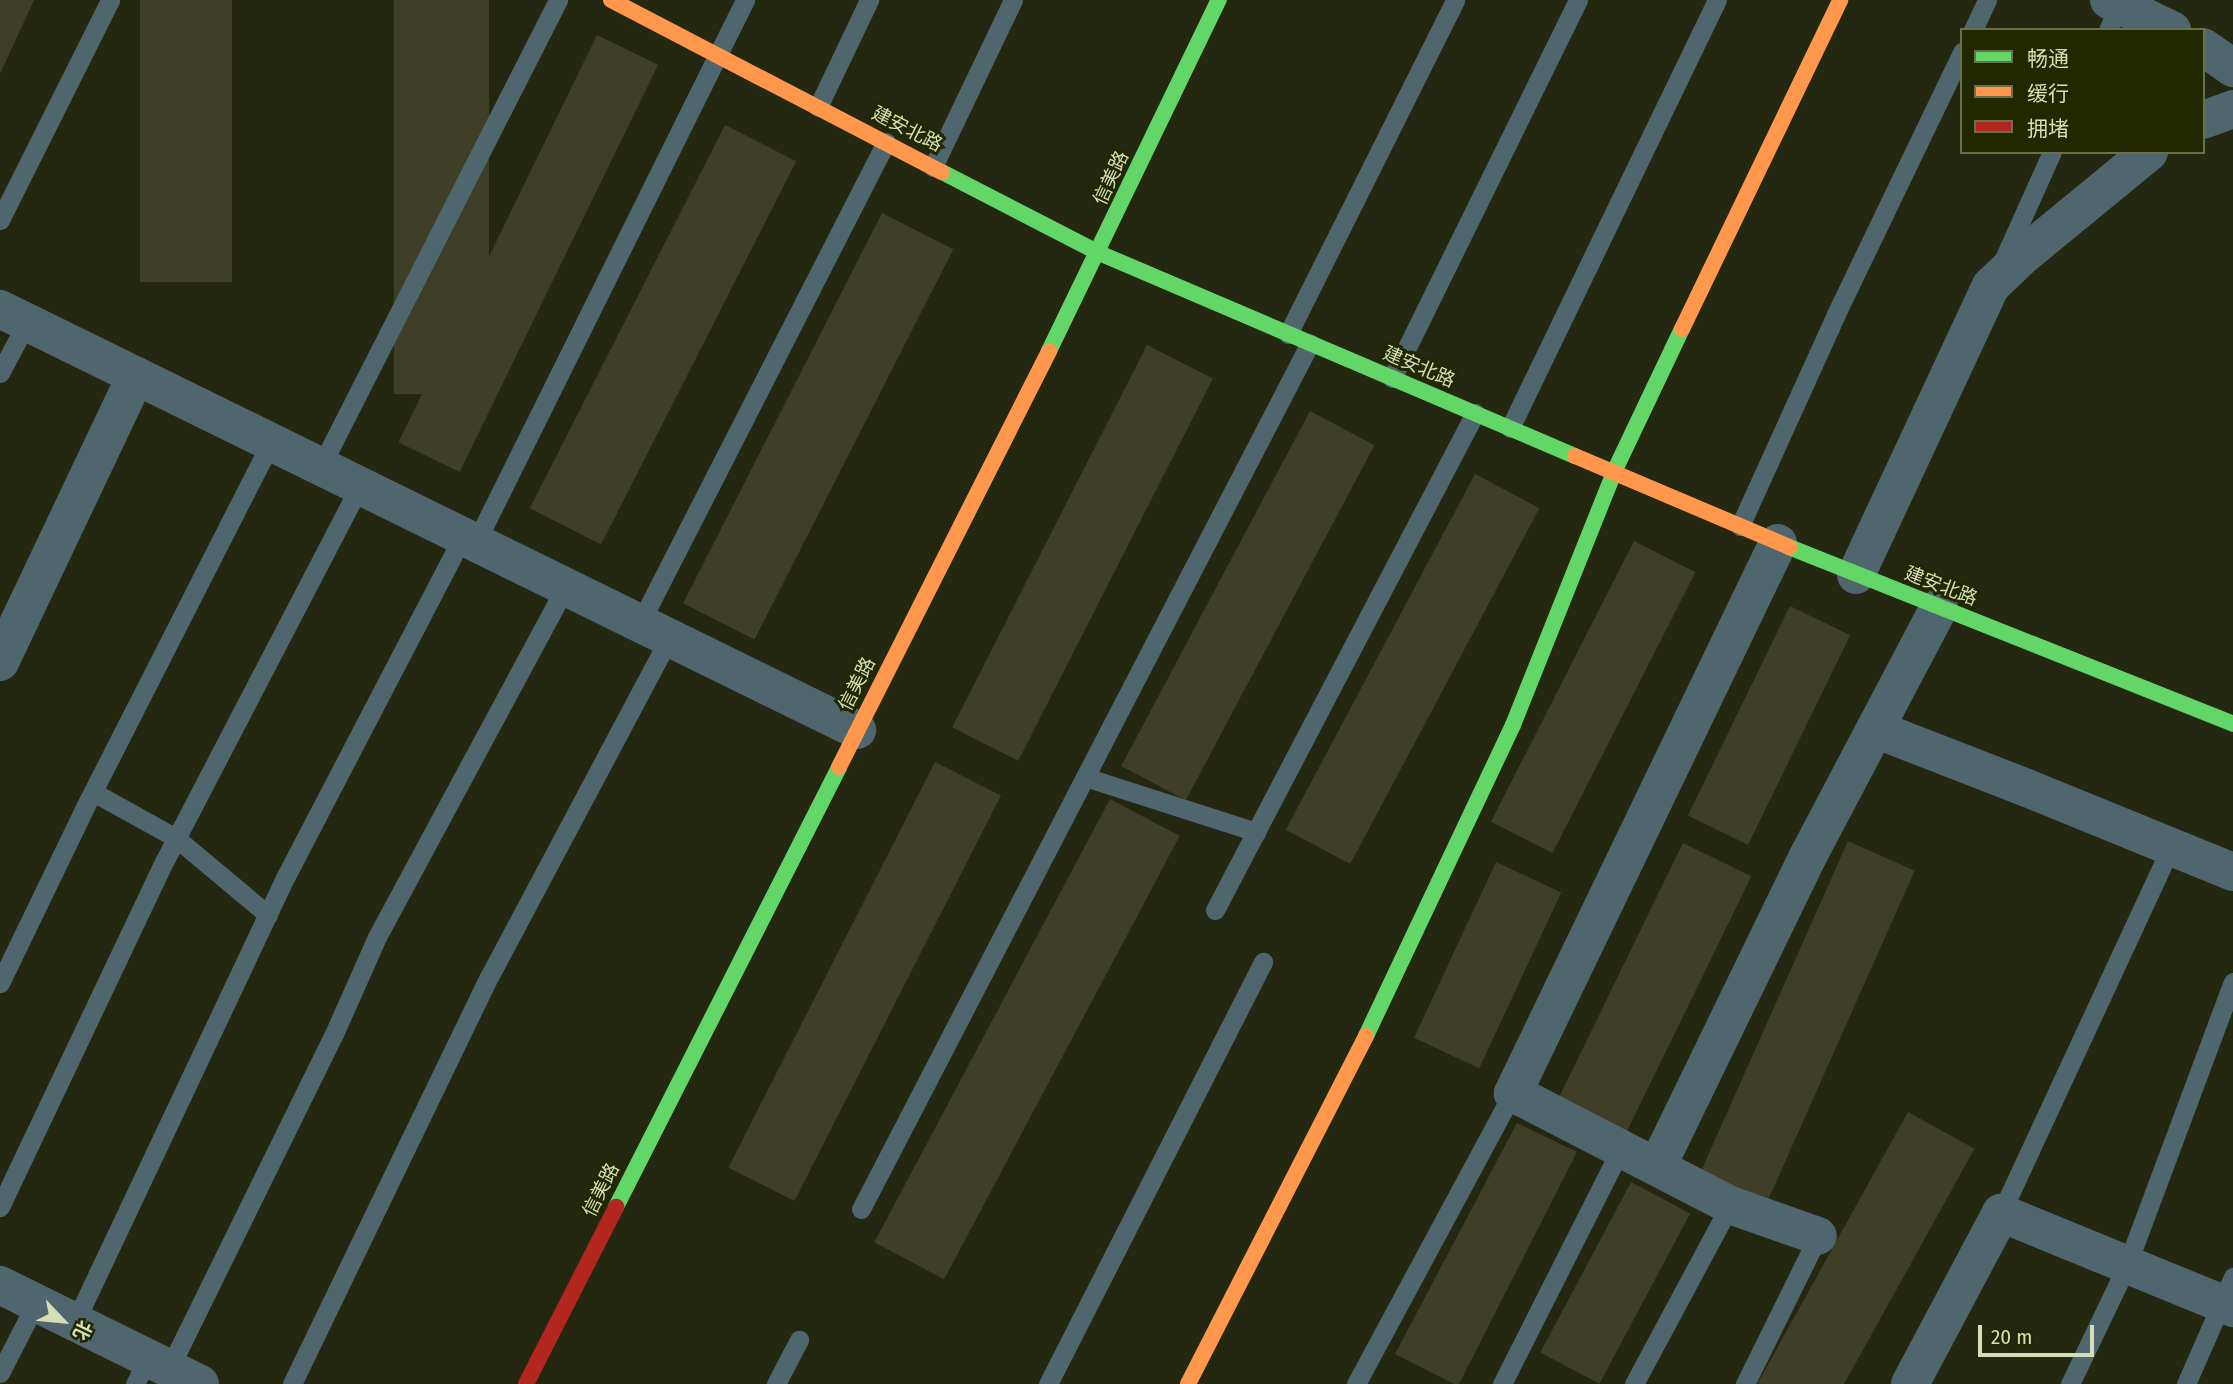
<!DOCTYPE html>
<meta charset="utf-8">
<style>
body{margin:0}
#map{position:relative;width:2233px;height:1384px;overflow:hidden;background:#242810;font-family:"Fira Sans Condensed","Noto Sans SC",sans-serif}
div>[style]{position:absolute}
.building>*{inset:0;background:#3f3f27;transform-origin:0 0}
.lane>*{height:19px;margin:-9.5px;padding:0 9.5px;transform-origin:9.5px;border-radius:9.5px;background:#50666f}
.street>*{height:38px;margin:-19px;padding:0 19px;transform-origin:19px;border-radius:19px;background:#50666f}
.fast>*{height:16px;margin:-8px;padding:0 8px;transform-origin:8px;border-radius:8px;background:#63d668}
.slow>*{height:16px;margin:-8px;padding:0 8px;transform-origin:8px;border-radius:8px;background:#ff974d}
.jam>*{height:16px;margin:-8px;padding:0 8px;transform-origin:8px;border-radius:8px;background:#b3261e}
span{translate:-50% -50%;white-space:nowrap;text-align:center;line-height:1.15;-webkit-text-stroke:6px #212800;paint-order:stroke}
.street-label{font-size:19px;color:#d5dfb7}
.legend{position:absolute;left:1960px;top:28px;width:245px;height:126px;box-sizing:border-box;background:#212800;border:2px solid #697149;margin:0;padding:9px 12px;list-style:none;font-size:21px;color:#d5dfb7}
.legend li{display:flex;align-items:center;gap:14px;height:35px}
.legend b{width:35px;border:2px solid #697149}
.north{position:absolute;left:28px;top:1286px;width:70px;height:70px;-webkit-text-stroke:5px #212800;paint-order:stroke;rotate:116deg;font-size:19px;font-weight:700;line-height:28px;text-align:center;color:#d5dfb7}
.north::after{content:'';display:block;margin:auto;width:24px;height:32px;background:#d5dfb7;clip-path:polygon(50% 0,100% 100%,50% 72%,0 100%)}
.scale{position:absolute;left:1978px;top:1325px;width:116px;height:32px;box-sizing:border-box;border:4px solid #d5dfb7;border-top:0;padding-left:9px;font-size:21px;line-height:24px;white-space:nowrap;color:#d5dfb7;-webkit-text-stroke:5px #212800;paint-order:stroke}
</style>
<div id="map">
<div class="building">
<i style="clip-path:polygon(0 0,34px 0,0 74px)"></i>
<i style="left:140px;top:0;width:92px;height:282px"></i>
<i style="left:394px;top:0;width:95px;height:394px"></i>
<i style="left:597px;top:35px;width:68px;height:453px;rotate:26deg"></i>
<i style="left:725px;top:125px;width:80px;height:430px;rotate:27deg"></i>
<i style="left:882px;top:213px;width:80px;height:438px;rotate:27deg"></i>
<i style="left:1147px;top:345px;width:74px;height:429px;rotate:27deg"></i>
<i style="left:1310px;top:411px;width:73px;height:402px;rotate:28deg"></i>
<i style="left:1475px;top:474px;width:73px;height:403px;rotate:28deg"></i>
<i style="left:1634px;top:541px;width:69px;height:315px;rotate:27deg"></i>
<i style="left:1790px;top:606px;width:67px;height:233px;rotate:26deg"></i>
<i style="left:935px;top:762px;width:74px;height:455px;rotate:27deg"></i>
<i style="left:1110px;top:799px;width:79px;height:502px;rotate:28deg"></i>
<i style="left:1848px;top:841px;width:73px;height:364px;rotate:24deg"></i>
<i style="left:1683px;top:843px;width:76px;height:286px;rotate:26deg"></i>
<i style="left:1496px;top:862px;width:72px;height:194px;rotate:25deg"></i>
<i style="left:1908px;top:1112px;width:76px;height:310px;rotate:29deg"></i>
<i style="clip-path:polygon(1517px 1123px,1577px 1152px,1459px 1384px,1454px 1384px,1395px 1354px)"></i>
<i style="left:1631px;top:1182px;width:67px;height:193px;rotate:28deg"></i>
</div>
<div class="lane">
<i style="left:1973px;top:30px;width:33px;rotate:-65deg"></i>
<i style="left:2108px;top:30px;width:32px;rotate:-66deg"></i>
<i style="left:818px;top:107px;width:119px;rotate:-64.5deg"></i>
<i style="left:933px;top:167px;width:185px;rotate:-64.4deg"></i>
<i style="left:0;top:220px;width:246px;rotate:-63.4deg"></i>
<i style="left:2002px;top:263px;width:122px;rotate:-65.8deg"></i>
<i style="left:1288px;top:334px;width:373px;rotate:-63.4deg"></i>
<i style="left:0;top:373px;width:58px;rotate:-62.1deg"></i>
<i style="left:1392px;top:378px;width:421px;rotate:-63.8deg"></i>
<i style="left:1510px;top:428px;width:475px;rotate:-64.2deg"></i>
<i style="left:321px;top:466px;width:523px;rotate:-63.04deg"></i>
<i style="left:1740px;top:526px;width:233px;rotate:-65.6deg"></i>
<i style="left:1836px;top:314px;width:291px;rotate:-64.3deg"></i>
<i style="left:476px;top:542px;width:605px;rotate:-63.6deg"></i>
<i style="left:640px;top:623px;width:540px;rotate:-62.91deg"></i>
<i style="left:1085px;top:777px;width:180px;rotate:17.8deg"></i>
<i style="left:93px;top:792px;width:95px;rotate:29deg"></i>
<i style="left:176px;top:838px;width:120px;rotate:39.9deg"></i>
<i style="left:1215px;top:910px;width:561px;rotate:-62.38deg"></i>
<i style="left:0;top:983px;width:191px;rotate:-64.2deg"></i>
<i style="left:83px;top:811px;width:414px;rotate:-63deg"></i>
<i style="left:0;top:1207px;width:384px;rotate:-64.6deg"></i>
<i style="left:165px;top:860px;width:422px;rotate:-62.5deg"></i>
<i style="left:861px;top:1209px;width:975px;rotate:-62.59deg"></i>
<i style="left:2001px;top:1213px;width:404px;rotate:-65.1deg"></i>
<i style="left:75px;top:1322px;width:493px;rotate:-64.7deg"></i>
<i style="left:286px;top:876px;width:383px;rotate:-62.5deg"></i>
<i style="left:169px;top:1369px;width:373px;rotate:-63.8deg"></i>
<i style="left:334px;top:1034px;width:106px;rotate:-66.1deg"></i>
<i style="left:377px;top:937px;width:399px;rotate:-61.7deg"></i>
<i style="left:0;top:1373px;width:79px;rotate:-62.8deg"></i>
<i style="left:135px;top:1384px;width:29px;rotate:-63deg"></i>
<i style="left:292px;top:1384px;width:452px;rotate:-64.2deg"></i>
<i style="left:489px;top:977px;width:385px;rotate:-62deg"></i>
<i style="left:776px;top:1384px;width:50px;rotate:-62.4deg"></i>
<i style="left:1048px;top:1384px;width:474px;rotate:-63deg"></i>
<i style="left:1356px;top:1384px;width:331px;rotate:-61.7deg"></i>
<i style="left:1502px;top:1384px;width:264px;rotate:-63.2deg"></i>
<i style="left:1634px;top:1384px;width:203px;rotate:-61.8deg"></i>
<i style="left:1745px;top:1384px;width:165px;rotate:-63.7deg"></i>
<i style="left:2070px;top:1384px;width:132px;rotate:-64.4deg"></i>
<i style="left:2127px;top:1265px;width:302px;rotate:-69.5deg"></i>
<i style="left:2186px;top:1384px;width:117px;rotate:-66.3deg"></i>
</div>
<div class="street">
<i style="left:2109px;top:0;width:70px;rotate:25.5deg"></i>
<i style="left:2203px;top:47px;width:37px;rotate:35deg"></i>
<i style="left:2203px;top:120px;width:32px;rotate:-20deg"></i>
<i style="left:0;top:309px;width:955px;rotate:26.16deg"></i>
<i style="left:1778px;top:543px;width:611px;rotate:115.73deg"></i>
<i style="left:1513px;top:1093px;width:244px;rotate:27.3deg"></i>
<i style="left:1730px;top:1205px;width:93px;rotate:19.4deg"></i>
<i style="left:1856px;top:575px;width:319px;rotate:-65deg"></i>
<i style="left:1991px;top:286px;width:40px;rotate:-44deg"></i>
<i style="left:2020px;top:258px;width:167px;rotate:-39.4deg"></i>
<i style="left:0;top:662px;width:317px;rotate:-64.6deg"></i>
<i style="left:1875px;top:729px;width:163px;rotate:21.2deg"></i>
<i style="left:2027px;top:788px;width:222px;rotate:22.2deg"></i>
<i style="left:1657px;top:1167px;width:343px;rotate:-64.1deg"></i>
<i style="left:1807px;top:858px;width:283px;rotate:-62.2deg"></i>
<i style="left:0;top:1285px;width:223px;rotate:26.3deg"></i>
<i style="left:1910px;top:1384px;width:194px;rotate:-62deg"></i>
<i style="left:2001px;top:1213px;width:251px;rotate:22.3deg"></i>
</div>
<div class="fast">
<i style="left:942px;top:172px;width:177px;rotate:27.3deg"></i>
<i style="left:1099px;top:253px;width:517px;rotate:23.1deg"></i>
<i style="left:1049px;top:351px;width:390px;rotate:-64.2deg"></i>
<i style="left:1789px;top:547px;width:478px;rotate:21.7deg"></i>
<i style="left:1366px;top:1036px;width:344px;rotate:-64.7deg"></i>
<i style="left:1513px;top:725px;width:272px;rotate:-68.2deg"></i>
<i style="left:1614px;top:472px;width:158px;rotate:-64.6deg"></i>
<i style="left:616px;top:1207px;width:493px;rotate:-63.1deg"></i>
</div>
<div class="slow">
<i style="left:611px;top:0;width:373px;rotate:27.5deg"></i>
<i style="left:1682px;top:329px;width:365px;rotate:-64.3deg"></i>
<i style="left:1575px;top:456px;width:233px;rotate:23deg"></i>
<i style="left:839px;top:767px;width:466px;rotate:-63.2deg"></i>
<i style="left:1188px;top:1384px;width:391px;rotate:-62.9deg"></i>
</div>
<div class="jam">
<i style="left:526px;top:1384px;width:199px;rotate:-63deg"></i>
</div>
<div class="street-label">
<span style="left:907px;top:129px;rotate:27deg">建安北路</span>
<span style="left:1111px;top:178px;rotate:-65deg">信美路</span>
<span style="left:1419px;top:367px;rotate:23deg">建安北路</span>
<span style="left:1941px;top:586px;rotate:21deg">建安北路</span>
<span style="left:857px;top:684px;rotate:-63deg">信美路</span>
<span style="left:601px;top:1190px;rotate:-63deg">信美路</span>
</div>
<ul class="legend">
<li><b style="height:9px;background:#63d668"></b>畅通</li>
<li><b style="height:9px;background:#ff974d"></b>缓行</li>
<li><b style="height:9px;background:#b3261e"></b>拥堵</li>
</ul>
<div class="north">北</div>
<div class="scale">20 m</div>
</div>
